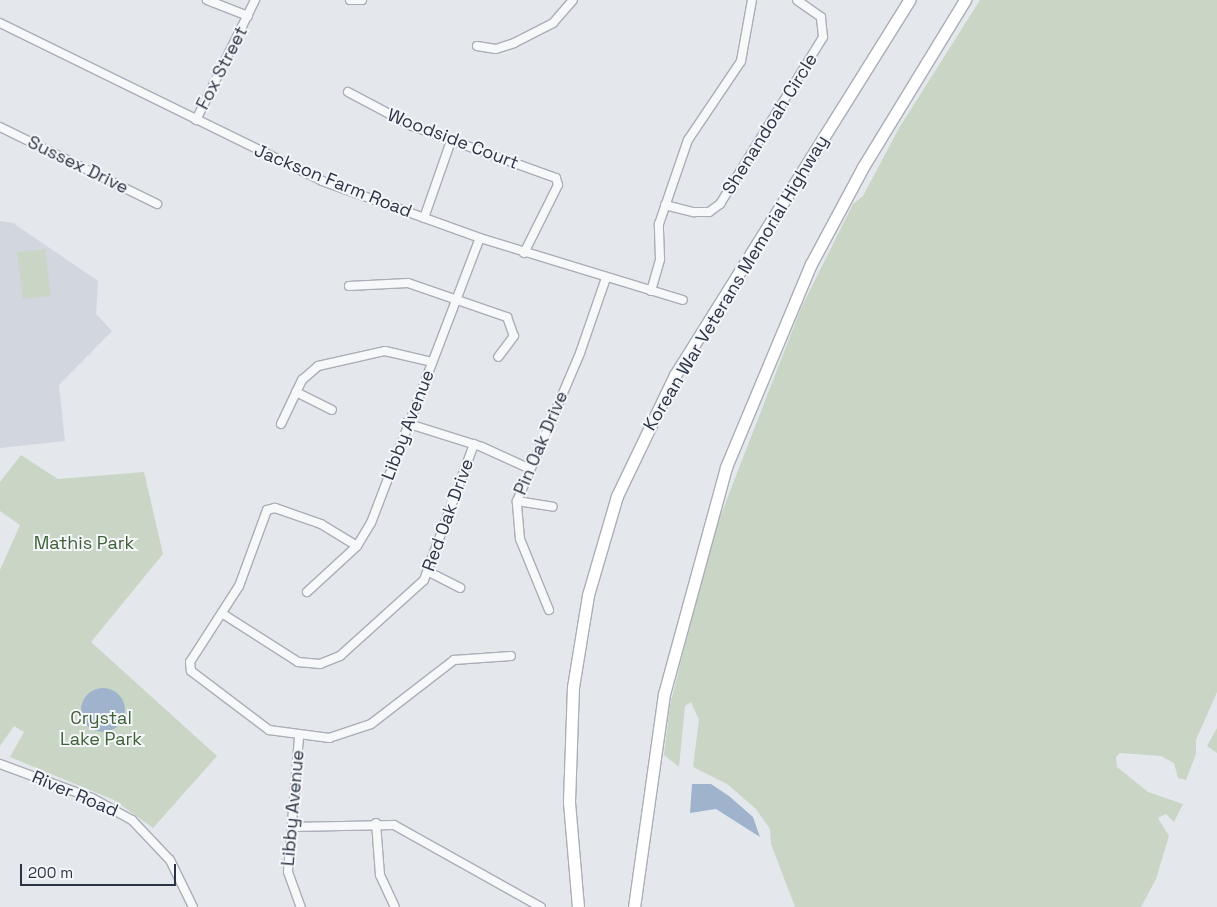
<!DOCTYPE html>
<style>
body{margin:0}
#map{position:relative;width:1217px;height:907px;overflow:hidden;background:#e4e7ec;font-family:"Space Grotesk",sans-serif}
div>[style]{position:absolute}
.built>*{inset:0;background:#d2d6de}
.green>*{inset:0;background:#c9d6c5;transform-origin:0 0}
.water>*{inset:0;background:#9fb4cc}
.round{border-radius:50%}
.roads{filter:drop-shadow(1px 0 #a9aeb7) drop-shadow(-1px 0 #a9aeb7) drop-shadow(0 1px #a9aeb7) drop-shadow(0 -1px #a9aeb7)}
.minor>*{height:8px;margin:-4px;padding:0 4px;transform-origin:4px;border-radius:4px;background:#f7f8fa}
.highway>*{height:11px;margin:-5.5px;padding:0 5.5px;transform-origin:5.5px;border-radius:5.5px;background:#fff}
span{translate:-50% -50%;white-space:nowrap;text-align:center;line-height:1.15;-webkit-text-stroke:4px #f4f6f9;paint-order:stroke}
.street-label{font-size:18px;color:#2b3445}
.park-label{font-size:18px;color:#3f6138}
.scale{position:absolute;left:20px;top:864px;width:156px;height:22px;box-sizing:border-box;border:2px solid #2b3445;border-top:0;padding-left:6px;font-size:15px;line-height:18px;white-space:nowrap;color:#2b3445;-webkit-text-stroke:4px #f4f6f9;paint-order:stroke}
</style>
<div id="map">
<div class="built">
<i style="clip-path:polygon(0 221px,13px 223px,98px 281px,96px 314px,112px 331px,59px 385px,65px 441px,0 448px)"></i>
</div>
<div class="green">
<i style="clip-path:polygon(980px 0,1217px 0,1217px 692px,1196px 740px,1196px 754px,1186px 780px,1178px 778px,1174px 763px,1161px 756px,1120px 753px,1116px 757px,1117px 767px,1148px 792px,1183px 804px,1174px 822px,1166px 814px,1158px 818px,1169px 836px,1156px 879px,1141px 907px,795px 907px,771px 844px,770px 829px,756px 809px,727px 784px,693px 767px,699px 720px,691px 702px,685px 706px,679px 767px,664px 755px,670px 705px,713px 535px,801px 308px,853px 204px,863px 196px,899px 128px)"></i>
<i style="left:45px;top:249px;width:47px;height:28px;rotate:83deg"></i>
<i style="clip-path:polygon(21px 455px,58px 479px,144px 472px,163px 554px,91px 642px,217px 756px,153px 828px,114px 800px,10px 757px,24px 732px,14px 726px,0 746px,0 570px,20px 525px,0 511px,0 482px)"></i>
<i style="clip-path:polygon(1217px 728px,1217px 753px,1207px 746px)"></i>
</div>
<div class="water">
<i class="round" style="left:81px;top:688px;width:44px;height:44px"></i>
<i style="clip-path:polygon(692px 784px,711px 784px,729px 796px,753px 817px,760px 837px,716px 809px,690px 813px)"></i>
</div>
<div class="roads">
<div class="minor">
<i style="left:207px;top:0;width:44px;rotate:21.3deg"></i>
<i style="left:350px;top:0;width:12px"></i>
<i style="left:0;top:23px;width:359px;rotate:26.1deg"></i>
<i style="left:322px;top:181px;width:168px;rotate:19.8deg"></i>
<i style="left:480px;top:238px;width:212px;rotate:17deg"></i>
<i style="left:477px;top:46px;width:19px;rotate:9deg"></i>
<i style="left:496px;top:49px;width:19px;rotate:-18deg"></i>
<i style="left:514px;top:43px;width:44px;rotate:-27.1deg"></i>
<i style="left:553px;top:23px;width:30px;rotate:-49deg"></i>
<i style="left:348px;top:92px;width:72px;rotate:28deg"></i>
<i style="left:412px;top:126px;width:153px;rotate:19.9deg"></i>
<i style="left:556px;top:178px;width:7px;rotate:74deg"></i>
<i style="left:558px;top:185px;width:76px;rotate:116.6deg"></i>
<i style="left:196px;top:120px;width:134px;rotate:-63.8deg"></i>
<i style="left:0;top:127px;width:175px;rotate:26.1deg"></i>
<i style="left:665px;top:205px;width:30px;rotate:14deg"></i>
<i style="left:694px;top:212px;width:15px"></i>
<i style="left:709px;top:212px;width:14px;rotate:-36deg"></i>
<i style="left:720px;top:204px;width:196px;rotate:-58.3deg"></i>
<i style="left:823px;top:37px;width:20px;rotate:-96deg"></i>
<i style="left:821px;top:17px;width:29px;rotate:-145deg"></i>
<i style="left:424px;top:218px;width:82px;rotate:-70.7deg"></i>
<i style="left:349px;top:286px;width:59px;rotate:-2.9deg"></i>
<i style="left:408px;top:283px;width:105px;rotate:19deg"></i>
<i style="left:507px;top:317px;width:20px;rotate:70deg"></i>
<i style="left:514px;top:336px;width:26px;rotate:127deg"></i>
<i style="left:651px;top:291px;width:33px;rotate:-74deg"></i>
<i style="left:660px;top:259px;width:35px;rotate:-92deg"></i>
<i style="left:659px;top:224px;width:89px;rotate:-71deg"></i>
<i style="left:688px;top:140px;width:95px;rotate:-56.1deg"></i>
<i style="left:741px;top:61px;width:62px;rotate:-79.8deg"></i>
<i style="left:296px;top:392px;width:40px;rotate:26.6deg"></i>
<i style="left:406px;top:423px;width:80px;rotate:17.5deg"></i>
<i style="left:482px;top:447px;width:51px;rotate:24.5deg"></i>
<i style="left:281px;top:424px;width:49px;rotate:-64.5deg"></i>
<i style="left:302px;top:380px;width:21px;rotate:-41deg"></i>
<i style="left:318px;top:366px;width:69px;rotate:-12.6deg"></i>
<i style="left:385px;top:351px;width:48px;rotate:13.2deg"></i>
<i style="left:517px;top:501px;width:36px;rotate:9deg"></i>
<i style="left:357px;top:546px;width:42px;rotate:-148.6deg"></i>
<i style="left:321px;top:524px;width:49px;rotate:-160.8deg"></i>
<i style="left:275px;top:508px;width:8px;rotate:166deg"></i>
<i style="left:267px;top:510px;width:81px;rotate:110.2deg"></i>
<i style="left:239px;top:586px;width:90px;rotate:122.8deg"></i>
<i style="left:190px;top:662px;width:9px;rotate:84deg"></i>
<i style="left:191px;top:671px;width:98px;rotate:37.1deg"></i>
<i style="left:269px;top:730px;width:61px;rotate:7.6deg"></i>
<i style="left:329px;top:738px;width:44px;rotate:-18.4deg"></i>
<i style="left:371px;top:724px;width:105px;rotate:-37.6deg"></i>
<i style="left:454px;top:660px;width:57px;rotate:-4deg"></i>
<i style="left:429px;top:572px;width:35px;rotate:27deg"></i>
<i style="left:307px;top:592px;width:68px;rotate:-42.6deg"></i>
<i style="left:357px;top:546px;width:27px;rotate:-59deg"></i>
<i style="left:371px;top:523px;width:305px;rotate:-69.1deg"></i>
<i style="left:549px;top:610px;width:77px;rotate:-112.2deg"></i>
<i style="left:520px;top:539px;width:38px;rotate:-95deg"></i>
<i style="left:517px;top:501px;width:161px;rotate:-66.9deg"></i>
<i style="left:580px;top:353px;width:79px;rotate:-70.9deg"></i>
<i style="left:223px;top:614px;width:89px;rotate:32.6deg"></i>
<i style="left:298px;top:662px;width:22px;rotate:5deg"></i>
<i style="left:320px;top:664px;width:22px;rotate:-22deg"></i>
<i style="left:340px;top:656px;width:113px;rotate:-42.1deg"></i>
<i style="left:424px;top:580px;width:145px;rotate:-69.8deg"></i>
<i style="left:299px;top:737px;width:135px;rotate:94.7deg"></i>
<i style="left:288px;top:872px;width:37px;rotate:70deg"></i>
<i style="left:0;top:764px;width:98px;rotate:20.3deg"></i>
<i style="left:92px;top:798px;width:46px;rotate:28.8deg"></i>
<i style="left:132px;top:820px;width:55px;rotate:46.5deg"></i>
<i style="left:170px;top:860px;width:52px;rotate:63.9deg"></i>
<i style="left:376px;top:823px;width:52px;rotate:85.6deg"></i>
<i style="left:380px;top:875px;width:35px;rotate:65deg"></i>
<i style="left:291px;top:827px;width:103px;rotate:-1.1deg"></i>
<i style="left:394px;top:825px;width:168px;rotate:29.2deg"></i>
</div>
<div class="highway">
<i style="left:578px;top:907px;width:106px;rotate:-94.9deg"></i>
<i style="left:569px;top:801px;width:114px;rotate:-88deg"></i>
<i style="left:573px;top:687px;width:93px;rotate:-80.7deg"></i>
<i style="left:588px;top:595px;width:103px;rotate:-73.7deg"></i>
<i style="left:617px;top:496px;width:134px;rotate:-64.4deg"></i>
<i style="left:675px;top:375px;width:442px;rotate:-58deg"></i>
<i style="left:634px;top:907px;width:215px;rotate:-82deg"></i>
<i style="left:664px;top:694px;width:235px;rotate:-74.7deg"></i>
<i style="left:726px;top:467px;width:220px;rotate:-67.3deg"></i>
<i style="left:811px;top:264px;width:110px;rotate:-61.8deg"></i>
<i style="left:863px;top:167px;width:196px;rotate:-58.6deg"></i>
</div>
</div>
<div class="street-label">
<span style="left:222px;top:68px;rotate:-63deg">Fox Street</span>
<span style="left:770px;top:124px;rotate:-58deg">Shenandoah Circle</span>
<span style="left:453px;top:139px;rotate:21deg">Woodside Court</span>
<span style="left:78px;top:165px;rotate:26deg">Sussex Drive</span>
<span style="left:333px;top:181px;rotate:22deg">Jackson Farm Road</span>
<span style="left:736px;top:283px;rotate:-59deg">Korean War Veterans Memorial Highway</span>
<span style="left:408px;top:425px;rotate:-69deg">Libby Avenue</span>
<span style="left:541px;top:443px;rotate:-67deg">Pin Oak Drive</span>
<span style="left:448px;top:515px;rotate:-70deg">Red Oak Drive</span>
<span style="left:75px;top:794px;rotate:23deg">River Road</span>
<span style="left:293px;top:808px;rotate:-85deg">Libby Avenue</span>
</div>
<div class="park-label">
<span style="left:84px;top:543px">Mathis Park</span>
<span style="left:101px;top:729px">Crystal<br>Lake Park</span>
</div>
<div class="scale">200 m</div>
</div>
